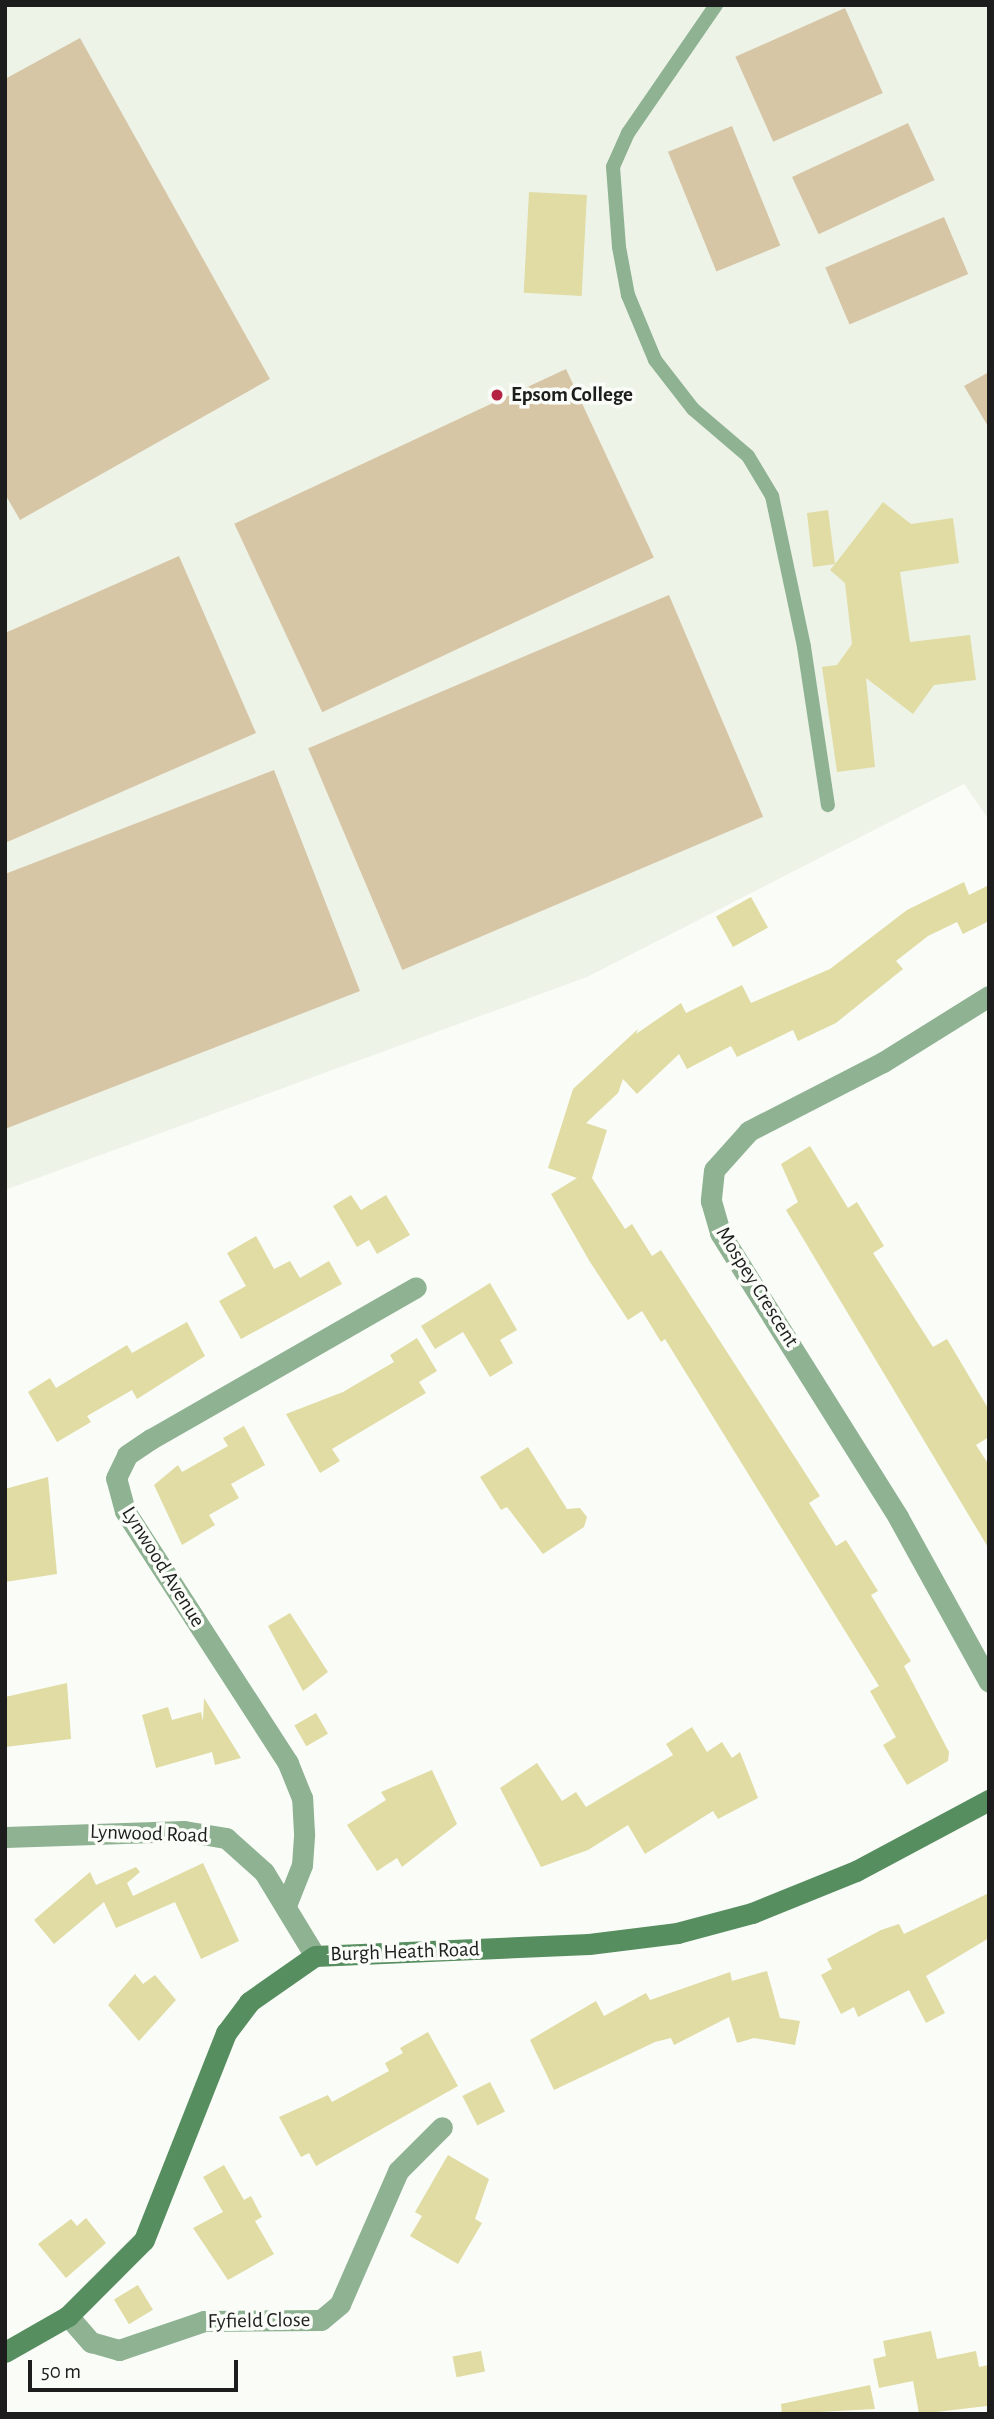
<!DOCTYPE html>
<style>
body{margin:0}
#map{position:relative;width:994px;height:2419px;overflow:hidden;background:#fafcf8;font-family:"Alegreya Sans",sans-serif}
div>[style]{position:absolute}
.built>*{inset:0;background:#eef3e8}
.green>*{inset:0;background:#d7c6a6;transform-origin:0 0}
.building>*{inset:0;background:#e0dca3;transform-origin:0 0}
.lane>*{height:14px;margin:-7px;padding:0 7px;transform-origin:7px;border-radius:7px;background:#8eb292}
.street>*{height:21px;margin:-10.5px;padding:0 10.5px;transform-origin:10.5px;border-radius:10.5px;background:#8eb292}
.secondary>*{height:21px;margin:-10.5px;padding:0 10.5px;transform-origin:10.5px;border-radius:10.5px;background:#578e60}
.dots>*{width:19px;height:19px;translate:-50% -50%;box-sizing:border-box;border:4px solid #fafcf8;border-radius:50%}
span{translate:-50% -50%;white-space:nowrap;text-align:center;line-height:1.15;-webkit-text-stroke:7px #fafcf8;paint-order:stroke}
.poi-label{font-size:21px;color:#1c1d1c;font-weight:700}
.left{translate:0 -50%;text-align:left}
.street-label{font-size:21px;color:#1c1d1c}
.frame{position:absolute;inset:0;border:7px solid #1c1d1c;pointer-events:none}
.scale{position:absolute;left:28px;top:2360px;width:210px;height:32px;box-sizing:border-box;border:4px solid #1c1d1c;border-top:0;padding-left:9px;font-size:21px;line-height:24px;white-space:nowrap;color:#1c1d1c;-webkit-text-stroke:5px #fafcf8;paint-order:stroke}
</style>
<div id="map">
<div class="built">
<i style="clip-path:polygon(5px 5px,989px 5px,989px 820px,964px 784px,587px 977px,5px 1190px)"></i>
</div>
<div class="green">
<i style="left:845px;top:8px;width:93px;height:120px;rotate:66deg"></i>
<i style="clip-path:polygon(80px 38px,270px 379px,20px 520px,5px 494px,5px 79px)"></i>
<i style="left:908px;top:123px;width:63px;height:128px;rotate:65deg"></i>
<i style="left:732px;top:126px;width:129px;height:69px;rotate:68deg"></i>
<i style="left:944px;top:217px;width:62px;height:129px;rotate:67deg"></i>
<i style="left:566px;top:369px;width:208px;height:366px;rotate:65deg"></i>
<i style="clip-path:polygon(989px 372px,989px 428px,964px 386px)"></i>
<i style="clip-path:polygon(179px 556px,256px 733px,5px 843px,5px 633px)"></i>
<i style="left:669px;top:595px;width:241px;height:392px;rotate:67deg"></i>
<i style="clip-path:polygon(274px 770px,360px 991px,5px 1129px,5px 874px)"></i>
</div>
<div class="building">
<i style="left:529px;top:192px;width:58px;height:101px;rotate:3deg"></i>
<i style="clip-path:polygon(883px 502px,911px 524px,953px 518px,959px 563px,900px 572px,910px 642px,970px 635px,976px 680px,934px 685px,913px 714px,866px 678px,875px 767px,837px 772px,822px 667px,837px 665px,852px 644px,845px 583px,830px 570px,835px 564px,813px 567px,807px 513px,828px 510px,835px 564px)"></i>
<i style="clip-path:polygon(964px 882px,969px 895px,989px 885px,989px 921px,963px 934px,957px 922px,928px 936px,896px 961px,903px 969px,836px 1023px,798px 1041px,793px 1030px,737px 1057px,731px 1046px,687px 1069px,679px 1054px,637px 1094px,623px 1079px,618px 1093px,586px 1123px,607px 1130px,592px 1178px,625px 1229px,632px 1224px,652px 1256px,661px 1250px,820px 1496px,809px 1503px,836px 1546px,846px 1540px,878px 1591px,871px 1595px,911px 1661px,904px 1666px,949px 1752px,948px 1761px,907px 1785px,883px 1745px,896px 1737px,870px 1691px,879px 1686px,665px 1339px,661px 1342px,642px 1311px,628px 1320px,590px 1262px,551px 1194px,577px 1178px,548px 1168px,573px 1089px,638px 1029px,636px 1034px,681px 1003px,686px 1013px,742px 985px,751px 1003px,830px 969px,907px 910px)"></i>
<i style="left:751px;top:897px;width:35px;height:40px;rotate:61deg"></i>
<i style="clip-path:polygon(810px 1146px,848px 1208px,857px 1202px,884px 1246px,873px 1253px,933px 1347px,947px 1339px,989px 1410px,989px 1437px,976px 1445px,989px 1465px,989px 1549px,786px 1210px,798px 1202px,781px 1164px)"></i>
<i style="clip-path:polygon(351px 1195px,361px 1210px,386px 1195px,410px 1235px,377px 1254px,369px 1240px,357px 1247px,333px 1206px)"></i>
<i style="clip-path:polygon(256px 1236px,274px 1269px,290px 1261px,300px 1278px,329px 1261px,342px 1284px,241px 1339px,219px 1301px,246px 1286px,227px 1253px)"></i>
<i style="clip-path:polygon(490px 1283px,517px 1330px,500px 1340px,513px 1363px,490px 1377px,463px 1332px,435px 1349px,421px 1326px)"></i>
<i style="clip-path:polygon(187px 1322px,205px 1356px,137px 1399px,132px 1390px,87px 1416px,91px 1422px,57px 1442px,28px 1392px,50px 1378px,56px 1388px,127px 1345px,132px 1353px)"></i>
<i style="clip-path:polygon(417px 1338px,437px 1371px,419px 1382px,426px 1393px,332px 1449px,340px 1461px,320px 1473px,286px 1414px,343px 1392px,394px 1362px,390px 1355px)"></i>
<i style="clip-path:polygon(244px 1426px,265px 1465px,231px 1484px,239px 1498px,209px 1515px,215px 1525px,182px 1545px,154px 1485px,178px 1465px,182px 1472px,228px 1446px,223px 1438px)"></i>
<i style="clip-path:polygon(528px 1447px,567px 1509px,580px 1508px,587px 1517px,584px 1527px,543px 1554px,507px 1507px,501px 1510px,480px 1477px)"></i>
<i style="clip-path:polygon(48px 1477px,57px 1574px,5px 1582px,5px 1489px)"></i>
<i style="clip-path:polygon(290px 1613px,328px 1672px,303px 1691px,268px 1626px)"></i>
<i style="clip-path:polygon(67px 1683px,71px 1739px,5px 1747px,5px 1697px)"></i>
<i style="clip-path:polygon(204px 1698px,241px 1758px,215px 1765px,212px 1752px,156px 1768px,142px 1715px,168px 1707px,172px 1720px,201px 1712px,203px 1721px)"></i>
<i style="left:316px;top:1713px;width:24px;height:25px;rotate:60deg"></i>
<i style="clip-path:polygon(692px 1727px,707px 1752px,722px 1742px,732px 1758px,740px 1752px,758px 1798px,718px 1819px,713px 1811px,645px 1854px,628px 1825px,588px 1850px,541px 1867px,500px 1788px,537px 1763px,562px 1801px,576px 1792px,586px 1807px,673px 1755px,666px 1744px)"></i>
<i style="clip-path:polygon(432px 1770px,457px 1824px,402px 1867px,397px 1858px,377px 1871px,347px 1825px,386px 1800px,381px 1792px)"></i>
<i style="clip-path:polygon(203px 1863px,239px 1941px,201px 1959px,175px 1902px,116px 1928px,104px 1902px,54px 1944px,34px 1920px,90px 1872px,96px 1885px,136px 1867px,140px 1872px,127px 1883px,133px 1896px)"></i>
<i style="clip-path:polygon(989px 1893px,989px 1938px,926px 1976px,945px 2013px,926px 2023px,909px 1990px,858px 2017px,854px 2007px,841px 2014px,821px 1975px,832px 1969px,827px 1959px,881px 1930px,899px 1924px,904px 1934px)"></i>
<i style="clip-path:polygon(767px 1971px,780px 2018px,800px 2021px,795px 2045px,754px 2038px,737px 2043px,729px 2017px,674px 2045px,671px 2038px,655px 2042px,554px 2090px,530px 2040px,596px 2001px,604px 2016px,646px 1993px,650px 2000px,730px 1972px,732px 1981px)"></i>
<i style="clip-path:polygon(135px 1974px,143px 1984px,155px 1975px,176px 2000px,139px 2041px,108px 2005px)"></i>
<i style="clip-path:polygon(428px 2032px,458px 2086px,316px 2166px,309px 2153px,301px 2157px,279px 2117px,328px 2095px,332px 2102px,389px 2071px,385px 2063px,403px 2053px,400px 2048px)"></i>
<i style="left:490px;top:2082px;width:33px;height:31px;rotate:63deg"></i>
<i style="clip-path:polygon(448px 2155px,489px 2179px,475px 2219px,482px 2223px,458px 2264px,410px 2236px,422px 2216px,415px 2212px)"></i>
<i style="clip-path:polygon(224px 2165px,244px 2200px,251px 2196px,262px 2217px,255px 2221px,274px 2254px,228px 2280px,193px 2228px,223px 2212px,203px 2177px)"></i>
<i style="clip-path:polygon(86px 2218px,106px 2243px,66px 2278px,38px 2244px,71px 2219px,77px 2226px)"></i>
<i style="left:138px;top:2285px;width:29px;height:28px;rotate:59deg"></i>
<i style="clip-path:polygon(931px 2331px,937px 2359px,976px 2351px,979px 2367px,989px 2365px,987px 2406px,919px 2414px,913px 2381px,879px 2388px,873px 2359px,886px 2356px,883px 2341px)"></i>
<i style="left:481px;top:2351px;width:21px;height:29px;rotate:79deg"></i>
<i style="clip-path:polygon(870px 2385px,875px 2409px,782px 2414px,781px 2404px)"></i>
</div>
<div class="lane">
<i style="left:716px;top:5px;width:155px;rotate:124.5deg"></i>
<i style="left:628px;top:133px;width:37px;rotate:114deg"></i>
<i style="left:613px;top:167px;width:80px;rotate:85.7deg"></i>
<i style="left:619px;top:247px;width:49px;rotate:79.4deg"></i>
<i style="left:628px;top:295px;width:70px;rotate:67.4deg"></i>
<i style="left:655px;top:360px;width:62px;rotate:52.2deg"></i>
<i style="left:693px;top:409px;width:72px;rotate:40.5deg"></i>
<i style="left:748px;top:456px;width:47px;rotate:59deg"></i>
<i style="left:772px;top:496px;width:154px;rotate:78deg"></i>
<i style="left:804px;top:647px;width:160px;rotate:81.4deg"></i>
</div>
<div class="street">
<i style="left:989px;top:996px;width:125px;rotate:148.1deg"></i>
<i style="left:883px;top:1062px;width:151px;rotate:152.8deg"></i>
<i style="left:749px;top:1131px;width:52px;rotate:131.9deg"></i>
<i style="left:714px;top:1170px;width:31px;rotate:96deg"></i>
<i style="left:711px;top:1201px;width:33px;rotate:74deg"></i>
<i style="left:720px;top:1233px;width:335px;rotate:57.9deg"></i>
<i style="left:898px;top:1517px;width:188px;rotate:61.1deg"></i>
<i style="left:5px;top:1837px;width:179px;rotate:-1.9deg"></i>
<i style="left:184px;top:1831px;width:43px;rotate:9.5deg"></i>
<i style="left:226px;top:1838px;width:51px;rotate:41.8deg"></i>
<i style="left:264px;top:1872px;width:98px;rotate:58.7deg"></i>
<i style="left:287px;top:1903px;width:41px;rotate:-68.5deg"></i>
<i style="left:302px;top:1865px;width:32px;rotate:-86deg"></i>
<i style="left:304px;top:1833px;width:35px;rotate:-93deg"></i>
<i style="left:302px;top:1798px;width:38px;rotate:-112deg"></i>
<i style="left:288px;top:1763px;width:300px;rotate:-122.9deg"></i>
<i style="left:125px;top:1511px;width:34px;rotate:-105deg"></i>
<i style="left:116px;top:1478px;width:25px;rotate:-64deg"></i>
<i style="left:127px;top:1455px;width:29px;rotate:-34deg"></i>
<i style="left:151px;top:1439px;width:305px;rotate:-29.8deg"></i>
<i style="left:68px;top:2316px;width:35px;rotate:49deg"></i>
<i style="left:91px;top:2342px;width:29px;rotate:16deg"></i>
<i style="left:119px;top:2350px;width:90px;rotate:-18.8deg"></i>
<i style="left:204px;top:2321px;width:117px;rotate:-0.5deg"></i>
<i style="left:321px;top:2320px;width:25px;rotate:-40deg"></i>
<i style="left:340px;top:2304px;width:145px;rotate:-66.4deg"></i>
<i style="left:398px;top:2171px;width:62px;rotate:-45deg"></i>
</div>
<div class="secondary">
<i style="left:5px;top:2352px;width:73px;rotate:-29.7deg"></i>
<i style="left:68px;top:2316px;width:107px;rotate:-45deg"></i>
<i style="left:144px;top:2240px;width:223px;rotate:-68.4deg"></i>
<i style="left:226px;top:2033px;width:39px;rotate:-53deg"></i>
<i style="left:249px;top:2002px;width:80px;rotate:-34.9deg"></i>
<i style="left:315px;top:1956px;width:274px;rotate:-2.5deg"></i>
<i style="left:589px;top:1944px;width:89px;rotate:-7.1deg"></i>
<i style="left:677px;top:1933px;width:78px;rotate:-14.9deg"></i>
<i style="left:752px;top:1913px;width:112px;rotate:-22deg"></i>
<i style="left:856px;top:1871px;width:151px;rotate:-28.1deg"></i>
</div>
<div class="dots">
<i style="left:497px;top:395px;background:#b52342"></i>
</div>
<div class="poi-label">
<span class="left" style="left:511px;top:395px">Epsom College</span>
</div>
<div class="street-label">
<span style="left:757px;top:1287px;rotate:58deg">Mospey Crescent</span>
<span style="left:163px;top:1567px;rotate:58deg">Lynwood Avenue</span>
<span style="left:149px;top:1834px;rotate:2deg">Lynwood Road</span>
<span style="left:405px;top:1952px;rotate:-2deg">Burgh Heath Road</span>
<span style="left:259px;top:2321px;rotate:-1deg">Fyfield Close</span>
</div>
<div class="frame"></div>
<div class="scale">50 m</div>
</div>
